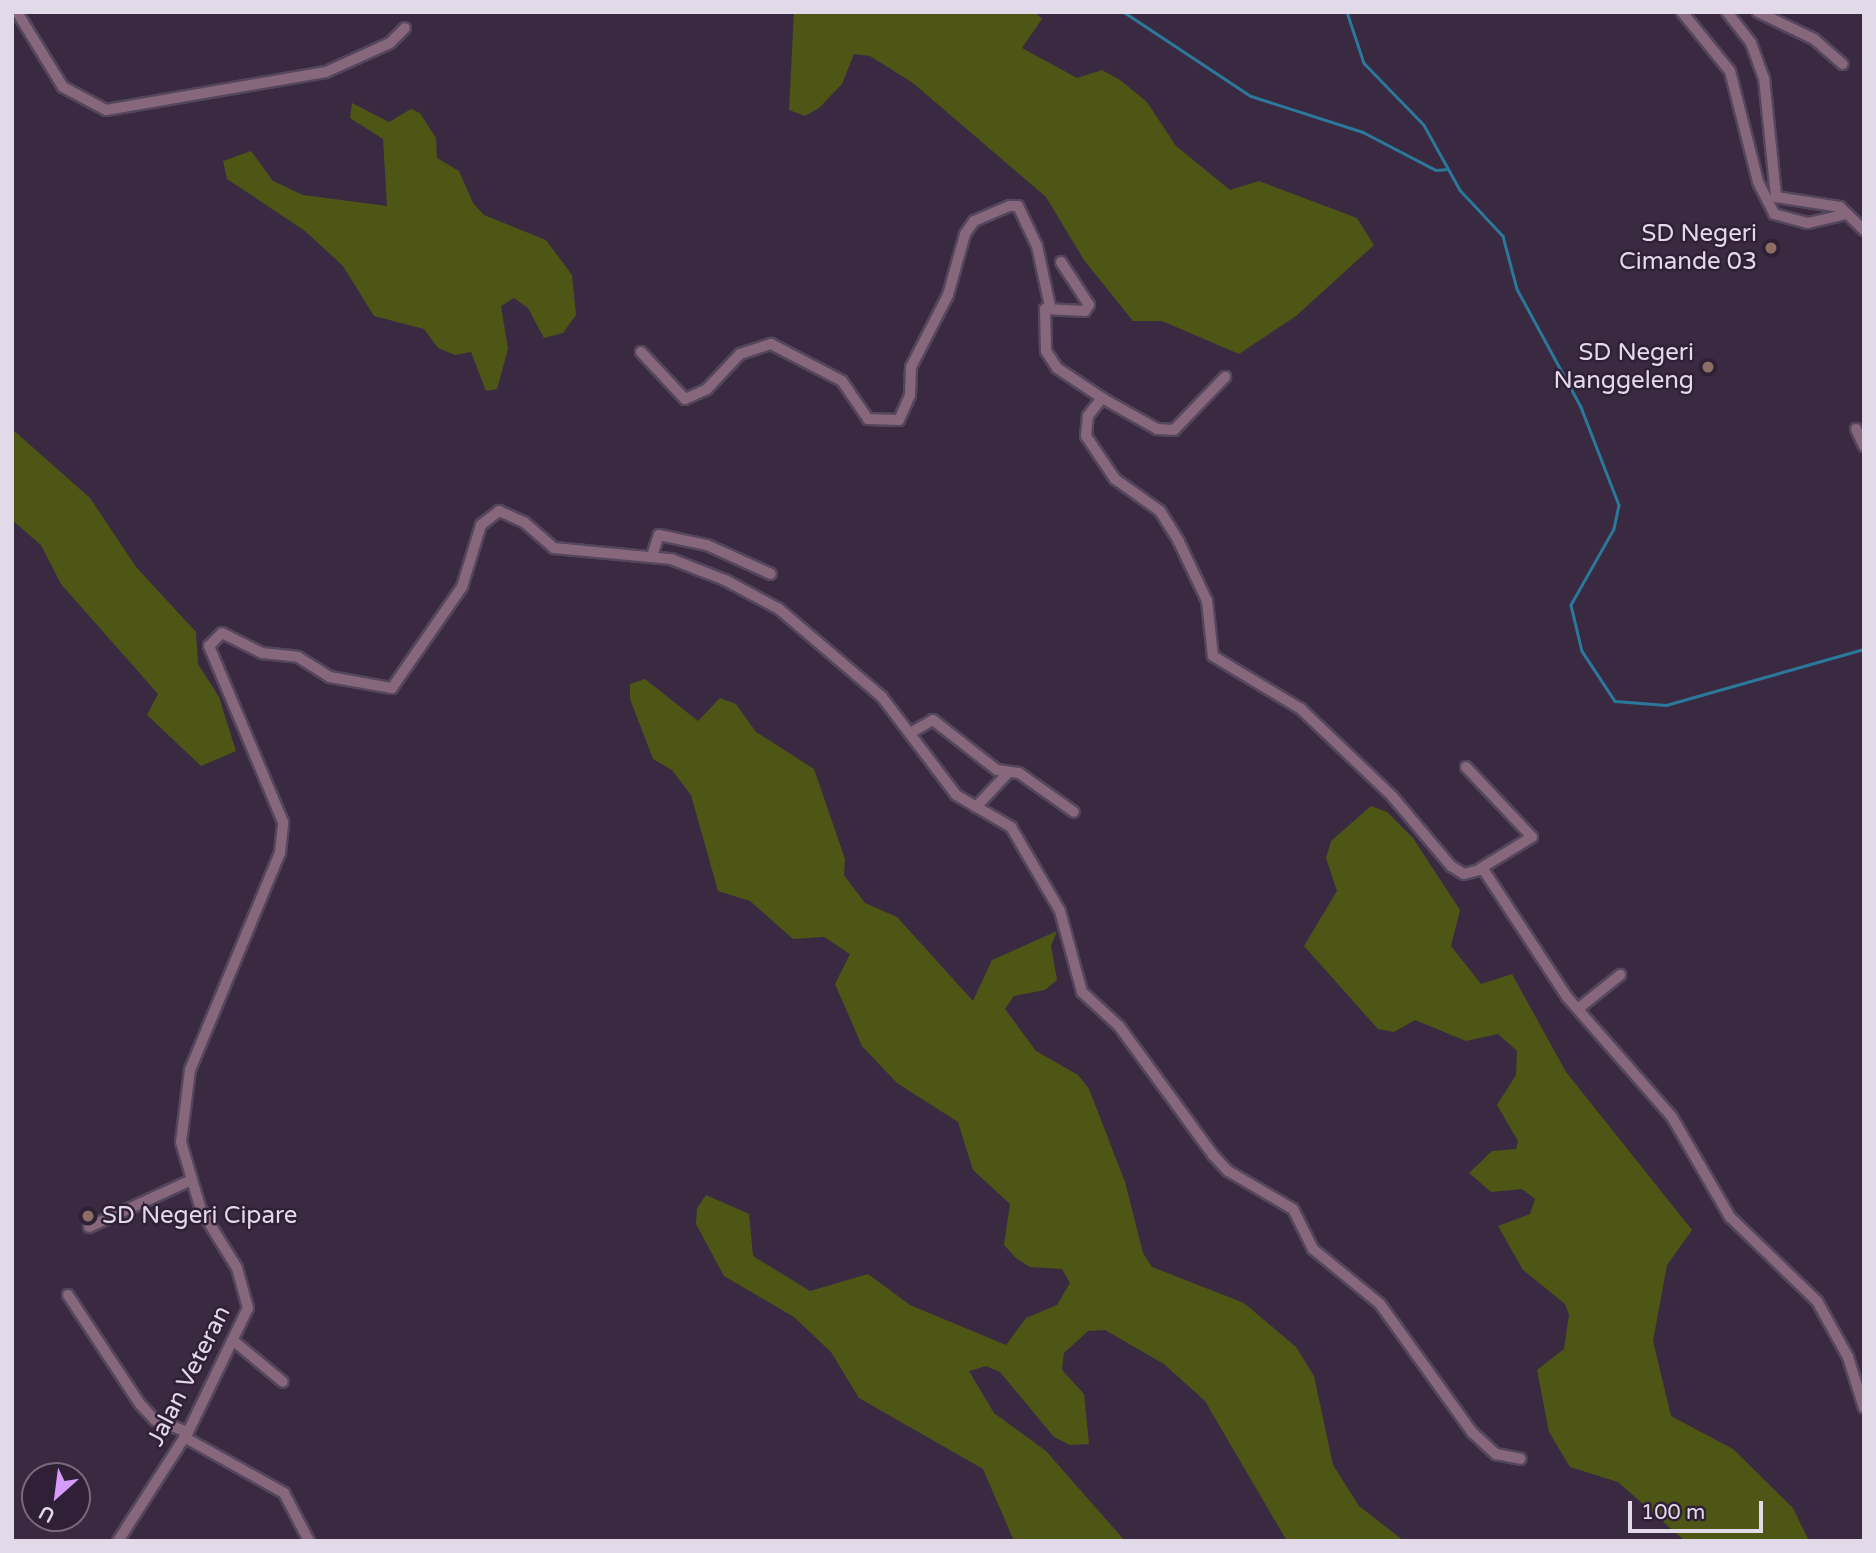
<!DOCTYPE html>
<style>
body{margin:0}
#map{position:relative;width:1876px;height:1553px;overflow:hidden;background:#392a42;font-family:"Varela Round",sans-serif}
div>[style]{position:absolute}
.green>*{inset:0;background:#4e5616}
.stream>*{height:2.5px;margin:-1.25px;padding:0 1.25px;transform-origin:1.25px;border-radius:1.25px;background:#2b789a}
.roads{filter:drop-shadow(2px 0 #54465d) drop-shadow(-2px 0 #54465d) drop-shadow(0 2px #54465d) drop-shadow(0 -2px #54465d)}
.minor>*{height:10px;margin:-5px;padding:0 5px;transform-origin:5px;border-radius:5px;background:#87677c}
.dots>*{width:19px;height:19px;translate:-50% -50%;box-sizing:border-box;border:4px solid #2f2037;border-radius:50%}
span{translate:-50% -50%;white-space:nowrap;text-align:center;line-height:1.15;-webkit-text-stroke:5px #2f2037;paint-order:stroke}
.poi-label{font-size:24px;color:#e3dae9}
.right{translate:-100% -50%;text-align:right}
.left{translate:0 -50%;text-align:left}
.street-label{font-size:24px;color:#e3dae9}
.frame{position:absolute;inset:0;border:14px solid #e3dae9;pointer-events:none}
.north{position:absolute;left:21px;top:1462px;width:70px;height:70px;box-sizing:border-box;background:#2f2037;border:2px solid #776a7e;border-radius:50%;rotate:208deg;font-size:19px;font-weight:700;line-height:28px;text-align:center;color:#e3dae9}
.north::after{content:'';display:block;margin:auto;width:24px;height:32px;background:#d59cfb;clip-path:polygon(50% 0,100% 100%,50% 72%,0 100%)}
.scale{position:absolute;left:1628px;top:1501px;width:135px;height:32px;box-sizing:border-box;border:4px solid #e3dae9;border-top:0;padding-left:9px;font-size:21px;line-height:24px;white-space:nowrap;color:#e3dae9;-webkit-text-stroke:5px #2f2037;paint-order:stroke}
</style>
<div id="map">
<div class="green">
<i style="clip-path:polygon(794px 12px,1035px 12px,1042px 19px,1022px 48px,1077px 78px,1102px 70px,1120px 80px,1147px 102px,1176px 146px,1230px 190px,1259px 181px,1357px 218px,1374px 245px,1296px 316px,1239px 354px,1162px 321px,1133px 321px,1084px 260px,1046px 197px,913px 83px,870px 56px,854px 54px,842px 84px,819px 108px,805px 116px,789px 110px)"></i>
<i style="clip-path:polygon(352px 103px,389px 122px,411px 109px,420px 113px,436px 138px,437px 158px,459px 171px,473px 203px,484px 215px,546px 240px,572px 275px,576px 315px,563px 333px,544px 338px,528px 308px,514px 298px,501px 306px,508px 349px,497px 389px,486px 391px,471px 352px,455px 355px,438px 348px,424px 329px,374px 316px,343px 266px,305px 231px,227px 179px,223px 161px,251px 151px,273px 181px,303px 195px,387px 206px,383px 139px,350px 118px)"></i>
<i style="clip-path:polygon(12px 429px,90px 498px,136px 567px,196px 632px,198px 664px,219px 697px,236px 751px,201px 766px,147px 715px,158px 694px,61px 584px,41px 545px,12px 520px)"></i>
<i style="clip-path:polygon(645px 679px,698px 721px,720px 698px,736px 704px,756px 732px,814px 769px,845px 859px,844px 875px,865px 903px,897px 917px,973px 1001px,992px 960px,1057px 931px,1051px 946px,1057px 980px,1045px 990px,1014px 996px,1005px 1009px,1036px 1051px,1078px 1075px,1089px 1089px,1125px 1182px,1143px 1253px,1152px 1267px,1244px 1303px,1296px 1347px,1314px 1376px,1333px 1465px,1359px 1506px,1404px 1541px,1287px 1541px,1205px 1401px,1164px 1364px,1105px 1330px,1088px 1331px,1064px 1353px,1062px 1370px,1084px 1394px,1089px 1444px,1070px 1445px,1054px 1437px,1000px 1372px,986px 1366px,969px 1371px,994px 1413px,1046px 1451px,1125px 1541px,1014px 1541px,983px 1469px,859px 1398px,831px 1352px,794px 1317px,724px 1276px,696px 1224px,697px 1208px,706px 1195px,749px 1214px,753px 1256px,810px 1291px,868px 1274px,910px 1305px,1006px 1345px,1026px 1318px,1057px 1305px,1070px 1283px,1062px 1269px,1030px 1267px,1016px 1258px,1004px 1245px,1010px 1204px,973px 1170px,958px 1122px,897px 1083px,862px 1046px,835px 984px,850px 954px,824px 937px,793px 939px,750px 901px,718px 891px,691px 795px,672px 770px,653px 759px,630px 699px,630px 684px)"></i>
<i style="clip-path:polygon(1371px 806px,1387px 812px,1413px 838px,1460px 910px,1451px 946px,1481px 984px,1512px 974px,1566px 1072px,1692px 1230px,1667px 1265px,1653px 1341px,1671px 1416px,1733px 1449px,1793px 1508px,1809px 1541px,1685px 1541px,1618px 1482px,1570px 1467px,1549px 1432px,1537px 1370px,1564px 1349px,1569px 1315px,1565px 1304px,1523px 1270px,1498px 1226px,1530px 1214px,1535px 1199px,1522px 1189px,1491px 1192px,1469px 1173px,1492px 1151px,1516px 1149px,1518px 1141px,1497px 1105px,1516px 1075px,1517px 1051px,1498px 1034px,1466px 1041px,1415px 1020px,1394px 1032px,1378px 1029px,1304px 946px,1337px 891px,1326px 858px,1331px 841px)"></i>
</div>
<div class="stream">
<i style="left:1124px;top:12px;width:152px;rotate:33.5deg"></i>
<i style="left:1251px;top:96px;width:118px;rotate:17.8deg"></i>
<i style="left:1363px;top:132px;width:82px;rotate:27.5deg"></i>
<i style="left:1436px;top:170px;width:11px;rotate:-5deg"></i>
<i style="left:1347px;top:12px;width:54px;rotate:71.6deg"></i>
<i style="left:1364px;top:63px;width:86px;rotate:45.9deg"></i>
<i style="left:1424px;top:125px;width:74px;rotate:61deg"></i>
<i style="left:1460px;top:190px;width:63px;rotate:46.9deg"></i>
<i style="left:1503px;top:236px;width:55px;rotate:75.2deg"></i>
<i style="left:1517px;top:289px;width:134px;rotate:61.5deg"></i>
<i style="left:1581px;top:407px;width:105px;rotate:68.8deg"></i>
<i style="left:1619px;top:505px;width:25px;rotate:102deg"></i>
<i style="left:1614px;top:529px;width:87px;rotate:119.5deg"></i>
<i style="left:1571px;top:605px;width:47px;rotate:76.6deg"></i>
<i style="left:1582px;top:651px;width:60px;rotate:56.6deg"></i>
<i style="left:1615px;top:701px;width:51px;rotate:4.5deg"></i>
<i style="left:1666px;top:705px;width:206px;rotate:-15.8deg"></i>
</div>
<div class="roads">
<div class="minor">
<i style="left:17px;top:12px;width:88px;rotate:58.5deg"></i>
<i style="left:63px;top:87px;width:49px;rotate:28.1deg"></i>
<i style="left:106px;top:110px;width:223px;rotate:-9.8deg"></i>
<i style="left:326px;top:72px;width:70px;rotate:-24.4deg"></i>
<i style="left:390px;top:43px;width:21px;rotate:-45deg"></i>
<i style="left:1682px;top:12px;width:76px;rotate:50.9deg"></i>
<i style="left:1730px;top:71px;width:114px;rotate:75.8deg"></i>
<i style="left:1758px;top:182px;width:36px;rotate:63deg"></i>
<i style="left:1774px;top:214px;width:35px;rotate:15deg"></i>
<i style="left:1808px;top:223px;width:40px;rotate:-13deg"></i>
<i style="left:1727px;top:12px;width:39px;rotate:52deg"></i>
<i style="left:1751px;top:43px;width:37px;rotate:70deg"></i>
<i style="left:1764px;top:78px;width:120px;rotate:84.2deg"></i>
<i style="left:1776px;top:197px;width:65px;rotate:8.9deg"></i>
<i style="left:1840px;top:207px;width:33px;rotate:44deg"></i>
<i style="left:1758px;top:12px;width:62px;rotate:25.7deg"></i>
<i style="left:1814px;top:39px;width:38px;rotate:41deg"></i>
<i style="left:1061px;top:262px;width:51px;rotate:56.9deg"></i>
<i style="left:1089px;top:305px;width:7px;rotate:124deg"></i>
<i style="left:1085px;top:311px;width:40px;rotate:-177.1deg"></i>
<i style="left:1045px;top:309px;width:42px;rotate:88.6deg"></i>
<i style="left:1046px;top:351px;width:20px;rotate:57deg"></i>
<i style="left:1057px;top:368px;width:54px;rotate:33.7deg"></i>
<i style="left:1102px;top:398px;width:23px;rotate:128deg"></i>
<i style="left:1088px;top:416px;width:20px;rotate:96deg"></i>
<i style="left:1086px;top:436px;width:52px;rotate:56deg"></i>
<i style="left:1115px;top:479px;width:55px;rotate:35.4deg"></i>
<i style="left:1160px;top:511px;width:36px;rotate:58deg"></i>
<i style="left:1179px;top:542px;width:65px;rotate:64.6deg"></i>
<i style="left:1207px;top:601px;width:55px;rotate:83.8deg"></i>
<i style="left:1213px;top:656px;width:103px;rotate:31.1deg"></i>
<i style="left:1301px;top:709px;width:126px;rotate:43.7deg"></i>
<i style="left:1392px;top:796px;width:92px;rotate:49.9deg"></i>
<i style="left:1451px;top:866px;width:15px;rotate:32deg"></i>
<i style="left:1464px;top:874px;width:20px;rotate:-15deg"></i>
<i style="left:1483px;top:869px;width:153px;rotate:56.7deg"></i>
<i style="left:1567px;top:997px;width:159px;rotate:48.8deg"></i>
<i style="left:1672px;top:1117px;width:116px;rotate:59.9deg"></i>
<i style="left:1730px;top:1217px;width:121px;rotate:44deg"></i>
<i style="left:1817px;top:1301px;width:64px;rotate:61deg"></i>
<i style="left:1848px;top:1357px;width:53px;rotate:72.6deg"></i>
<i style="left:641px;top:352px;width:64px;rotate:46.9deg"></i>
<i style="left:685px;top:399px;width:24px;rotate:-24deg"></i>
<i style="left:707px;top:389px;width:48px;rotate:-46.7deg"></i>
<i style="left:740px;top:354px;width:33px;rotate:-18deg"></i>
<i style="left:771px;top:344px;width:80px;rotate:27.5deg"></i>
<i style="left:842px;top:381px;width:46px;rotate:55.6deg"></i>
<i style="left:868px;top:419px;width:31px;rotate:2deg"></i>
<i style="left:899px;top:420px;width:27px;rotate:-66deg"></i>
<i style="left:910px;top:395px;width:28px;rotate:-88deg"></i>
<i style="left:911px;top:367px;width:81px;rotate:-62.8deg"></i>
<i style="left:948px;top:295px;width:63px;rotate:-74.4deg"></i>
<i style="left:965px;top:234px;width:16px;rotate:-55deg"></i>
<i style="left:974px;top:221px;width:39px;rotate:-23deg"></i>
<i style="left:1010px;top:206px;width:8px"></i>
<i style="left:1018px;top:206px;width:44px;rotate:64.6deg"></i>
<i style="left:1037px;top:246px;width:61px;rotate:77.8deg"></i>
<i style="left:1102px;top:398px;width:63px;rotate:29.4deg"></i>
<i style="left:1157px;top:429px;width:17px;rotate:3deg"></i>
<i style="left:1174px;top:430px;width:74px;rotate:-46.1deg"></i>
<i style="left:1856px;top:429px;width:19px;rotate:65deg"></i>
<i style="left:652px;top:556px;width:22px;rotate:-72deg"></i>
<i style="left:659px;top:535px;width:49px;rotate:11.8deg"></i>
<i style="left:707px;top:545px;width:70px;rotate:24.4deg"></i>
<i style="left:912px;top:732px;width:24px;rotate:-30deg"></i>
<i style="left:933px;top:720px;width:81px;rotate:38deg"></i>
<i style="left:997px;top:770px;width:22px;rotate:8deg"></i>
<i style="left:1019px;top:773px;width:67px;rotate:35.3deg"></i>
<i style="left:1466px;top:767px;width:96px;rotate:46.7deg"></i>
<i style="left:1532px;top:837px;width:60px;rotate:148.7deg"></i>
<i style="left:976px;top:807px;width:44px;rotate:-46.8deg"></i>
<i style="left:1579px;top:1008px;width:53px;rotate:-38.8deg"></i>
<i style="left:89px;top:1227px;width:110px;rotate:-24.7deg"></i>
<i style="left:68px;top:1295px;width:131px;rotate:56.6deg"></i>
<i style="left:140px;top:1404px;width:22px;rotate:47deg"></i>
<i style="left:155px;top:1420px;width:35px;rotate:20deg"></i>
<i style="left:235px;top:1342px;width:62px;rotate:39.8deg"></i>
<i style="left:184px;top:1437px;width:115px;rotate:29.2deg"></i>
<i style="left:284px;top:1493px;width:54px;rotate:62.5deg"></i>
<i style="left:118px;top:1541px;width:130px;rotate:-57.3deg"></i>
<i style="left:188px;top:1432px;width:138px;rotate:-64.2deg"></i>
<i style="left:248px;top:1308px;width:41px;rotate:-105.4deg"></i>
<i style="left:237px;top:1268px;width:68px;rotate:-121.8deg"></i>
<i style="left:201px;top:1210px;width:71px;rotate:-106.4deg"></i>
<i style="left:181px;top:1142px;width:73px;rotate:-82.9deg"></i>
<i style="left:190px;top:1070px;width:235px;rotate:-67.5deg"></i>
<i style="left:280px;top:853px;width:31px;rotate:-84deg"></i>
<i style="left:283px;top:822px;width:191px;rotate:-112.8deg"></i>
<i style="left:209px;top:646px;width:18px;rotate:-45deg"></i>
<i style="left:222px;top:633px;width:45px;rotate:26.6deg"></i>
<i style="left:262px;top:653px;width:36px;rotate:6deg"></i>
<i style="left:298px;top:657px;width:38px;rotate:32deg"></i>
<i style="left:330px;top:677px;width:63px;rotate:10.1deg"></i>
<i style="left:392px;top:688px;width:123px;rotate:-55.3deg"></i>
<i style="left:462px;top:587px;width:65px;rotate:-73deg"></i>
<i style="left:481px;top:525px;width:23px;rotate:-38deg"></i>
<i style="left:499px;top:511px;width:27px;rotate:24deg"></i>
<i style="left:524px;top:522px;width:40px;rotate:41deg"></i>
<i style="left:554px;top:548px;width:118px;rotate:5.4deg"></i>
<i style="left:671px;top:559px;width:58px;rotate:21.3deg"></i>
<i style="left:725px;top:580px;width:61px;rotate:28.2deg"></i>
<i style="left:779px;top:609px;width:135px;rotate:40.5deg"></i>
<i style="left:882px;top:697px;width:123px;rotate:52.9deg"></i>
<i style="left:956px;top:795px;width:64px;rotate:30.2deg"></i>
<i style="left:1011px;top:827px;width:97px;rotate:59.7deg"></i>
<i style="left:1060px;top:911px;width:84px;rotate:74.8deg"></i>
<i style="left:1082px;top:992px;width:50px;rotate:42.6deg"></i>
<i style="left:1119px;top:1026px;width:160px;rotate:53.9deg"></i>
<i style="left:1213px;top:1155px;width:22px;rotate:47deg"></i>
<i style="left:1228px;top:1171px;width:75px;rotate:30.3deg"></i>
<i style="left:1293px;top:1209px;width:45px;rotate:63.4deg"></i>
<i style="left:1313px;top:1249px;width:87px;rotate:39.4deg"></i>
<i style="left:1380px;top:1304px;width:158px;rotate:54.3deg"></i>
<i style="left:1472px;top:1432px;width:33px;rotate:43deg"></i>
<i style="left:1496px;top:1454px;width:25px;rotate:11deg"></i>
</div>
</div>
<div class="dots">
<i style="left:1771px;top:248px;background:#8d6e63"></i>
<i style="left:1708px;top:367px;background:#8d6e63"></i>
<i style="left:88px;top:1216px;background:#8d6e63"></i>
</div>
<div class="poi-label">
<span class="right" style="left:1757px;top:248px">SD Negeri<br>Cimande 03</span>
<span class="right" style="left:1694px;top:367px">SD Negeri<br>Nanggeleng</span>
<span class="left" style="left:102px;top:1216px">SD Negeri Cipare</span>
</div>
<div class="street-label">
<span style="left:189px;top:1376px;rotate:-63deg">Jalan Veteran</span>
</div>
<div class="frame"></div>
<div class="north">U</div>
<div class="scale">100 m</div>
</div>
